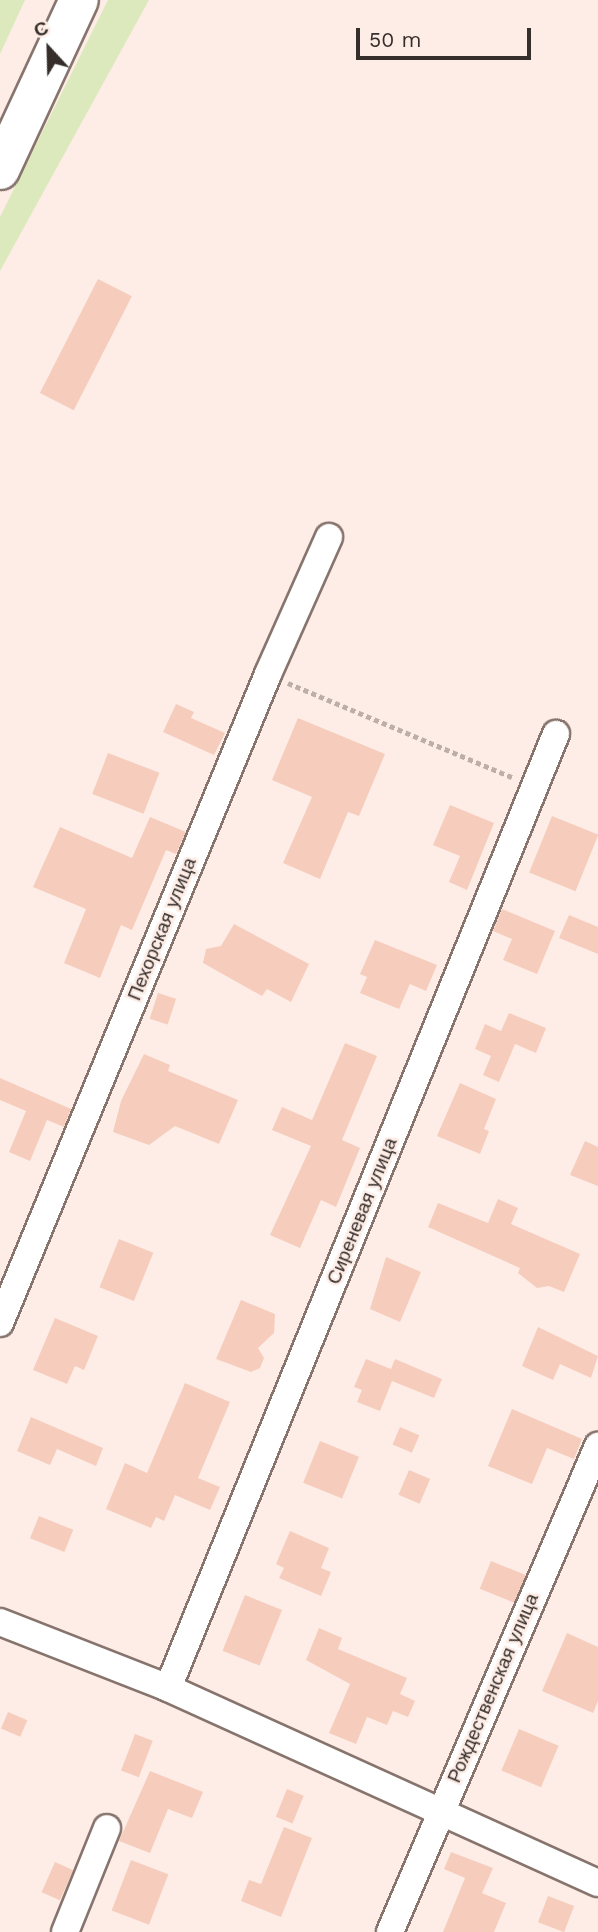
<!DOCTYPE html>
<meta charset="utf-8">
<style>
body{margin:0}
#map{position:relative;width:598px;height:1932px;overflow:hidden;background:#fdede6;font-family:"Work Sans",sans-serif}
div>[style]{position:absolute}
.green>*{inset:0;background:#dce9bc}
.building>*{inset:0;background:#f6cdbd;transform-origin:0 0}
.path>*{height:4.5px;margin-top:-2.25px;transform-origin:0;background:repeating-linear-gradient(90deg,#bcafa9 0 5px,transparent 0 8.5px)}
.roads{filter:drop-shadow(2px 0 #86746d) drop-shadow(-2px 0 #86746d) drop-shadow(0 2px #86746d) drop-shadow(0 -2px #86746d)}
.street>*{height:26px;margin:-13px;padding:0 13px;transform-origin:13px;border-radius:13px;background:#fff}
.primary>*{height:38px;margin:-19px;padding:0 19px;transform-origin:19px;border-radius:19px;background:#fff}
span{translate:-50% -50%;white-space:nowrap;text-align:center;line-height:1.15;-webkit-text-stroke:5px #fdede6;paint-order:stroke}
.street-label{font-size:19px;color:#362e2b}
.north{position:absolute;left:14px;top:14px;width:70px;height:70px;-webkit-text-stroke:5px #fdede6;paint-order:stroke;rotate:338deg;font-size:19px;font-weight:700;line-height:28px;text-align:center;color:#362e2b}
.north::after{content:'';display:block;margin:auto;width:24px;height:32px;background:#362e2b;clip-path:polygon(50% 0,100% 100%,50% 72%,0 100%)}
.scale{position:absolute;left:356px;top:28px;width:175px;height:32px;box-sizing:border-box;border:4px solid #362e2b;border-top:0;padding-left:9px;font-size:21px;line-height:24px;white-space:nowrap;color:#362e2b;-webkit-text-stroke:5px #fdede6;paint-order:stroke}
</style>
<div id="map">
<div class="green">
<i style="clip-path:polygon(0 0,25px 0,0 54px)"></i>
<i style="clip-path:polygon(108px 0,149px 0,0 271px,0 217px)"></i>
</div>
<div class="building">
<i style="left:98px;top:279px;width:38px;height:128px;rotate:27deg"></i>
<i style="clip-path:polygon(176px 704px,194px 712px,191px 718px,225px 733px,214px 755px,163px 732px)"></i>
<i style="clip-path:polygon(298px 718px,385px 754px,359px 816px,348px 812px,320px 879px,283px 863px,312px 797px,272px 780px)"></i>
<i style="left:108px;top:753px;width:55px;height:44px;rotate:21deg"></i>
<i style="clip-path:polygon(450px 805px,494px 823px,467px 890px,449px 882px,460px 856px,433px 845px)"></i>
<i style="left:552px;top:816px;width:50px;height:61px;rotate:22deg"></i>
<i style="clip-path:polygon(150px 817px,186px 832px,176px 854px,166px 850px,132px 930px,121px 925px,100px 978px,64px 963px,86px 909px,33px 887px,60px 827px,132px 858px)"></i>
<i style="clip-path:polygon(502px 909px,555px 931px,537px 974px,503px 960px,512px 939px,493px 931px)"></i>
<i style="clip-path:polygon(569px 915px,598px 927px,598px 954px,559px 938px)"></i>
<i style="clip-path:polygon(234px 924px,309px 964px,291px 1002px,267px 989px,262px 996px,203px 963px,206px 949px,221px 946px)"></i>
<i style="clip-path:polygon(375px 940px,437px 965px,426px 991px,410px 984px,399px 1009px,360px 993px,367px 977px,360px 974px)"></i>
<i style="left:158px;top:993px;width:19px;height:27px;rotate:18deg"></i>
<i style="clip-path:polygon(509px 1013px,546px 1028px,536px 1053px,515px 1044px,499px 1082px,483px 1075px,491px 1056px,475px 1049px,485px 1024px,501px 1031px)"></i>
<i style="clip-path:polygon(345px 1043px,377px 1056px,342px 1140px,360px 1148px,336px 1207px,321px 1200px,300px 1248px,270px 1235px,311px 1146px,272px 1130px,282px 1107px,312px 1120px)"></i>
<i style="clip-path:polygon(144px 1054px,170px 1065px,168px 1071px,238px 1100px,219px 1144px,175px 1126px,149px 1145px,113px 1132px,121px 1101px)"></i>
<i style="clip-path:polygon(0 1078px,71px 1109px,64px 1127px,47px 1120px,30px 1161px,9px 1152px,26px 1111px,0 1100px)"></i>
<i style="clip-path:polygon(460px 1083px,496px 1099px,484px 1129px,489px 1131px,480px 1154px,437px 1136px)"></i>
<i style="clip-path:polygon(585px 1141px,598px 1147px,598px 1186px,570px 1175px)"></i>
<i style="clip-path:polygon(498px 1199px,518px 1208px,511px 1224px,580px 1254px,564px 1292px,549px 1286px,537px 1288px,518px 1273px,520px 1268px,428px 1227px,438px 1203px,488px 1223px)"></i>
<i style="left:119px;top:1239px;width:37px;height:52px;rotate:22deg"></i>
<i style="clip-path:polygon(386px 1257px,421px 1272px,400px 1322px,370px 1309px)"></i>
<i style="clip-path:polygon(241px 1300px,275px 1314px,274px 1333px,258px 1348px,264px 1358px,260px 1368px,251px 1372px,216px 1359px)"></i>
<i style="clip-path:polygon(55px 1318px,98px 1336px,84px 1370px,75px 1366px,67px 1384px,33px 1370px)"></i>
<i style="clip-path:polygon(538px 1327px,598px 1356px,591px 1378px,560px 1364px,553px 1380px,522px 1366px)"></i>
<i style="clip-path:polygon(366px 1359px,391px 1369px,395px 1359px,442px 1379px,434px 1398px,392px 1381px,380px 1411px,357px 1402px,362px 1390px,354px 1387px)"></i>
<i style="clip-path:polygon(185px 1383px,230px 1402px,198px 1478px,220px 1487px,210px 1510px,175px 1495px,164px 1521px,156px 1517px,151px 1528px,106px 1509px,125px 1463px,147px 1473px)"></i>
<i style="clip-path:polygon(512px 1409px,582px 1439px,574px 1459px,547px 1448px,532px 1484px,488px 1466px)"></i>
<i style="clip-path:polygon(31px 1417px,103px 1448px,96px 1466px,57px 1449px,50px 1465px,17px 1451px)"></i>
<i style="left:400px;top:1427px;width:21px;height:19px;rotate:23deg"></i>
<i style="left:320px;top:1441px;width:42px;height:45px;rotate:22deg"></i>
<i style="left:409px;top:1470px;width:23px;height:27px;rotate:23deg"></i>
<i style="left:39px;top:1516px;width:37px;height:24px;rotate:22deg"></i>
<i style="clip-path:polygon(290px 1531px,329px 1548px,321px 1568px,331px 1572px,321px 1596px,279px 1578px,284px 1568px,276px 1564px)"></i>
<i style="left:491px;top:1561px;width:38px;height:30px;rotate:22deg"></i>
<i style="left:245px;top:1595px;width:40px;height:60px;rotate:22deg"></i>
<i style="clip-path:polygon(319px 1628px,342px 1638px,338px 1649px,407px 1678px,400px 1694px,415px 1701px,408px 1717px,393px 1711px,387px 1725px,367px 1717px,356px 1744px,329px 1733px,350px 1684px,306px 1660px)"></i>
<i style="clip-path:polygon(567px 1633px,598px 1647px,598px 1701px,593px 1713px,542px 1691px)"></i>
<i style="left:8px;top:1712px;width:21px;height:18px;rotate:23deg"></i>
<i style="left:519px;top:1729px;width:43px;height:45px;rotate:23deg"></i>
<i style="left:135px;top:1734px;width:19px;height:39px;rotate:21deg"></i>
<i style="clip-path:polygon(150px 1771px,203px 1792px,192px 1818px,168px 1809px,150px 1853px,119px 1841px)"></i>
<i style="left:287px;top:1789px;width:18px;height:30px;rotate:22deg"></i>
<i style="clip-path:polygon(284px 1827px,312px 1838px,281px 1917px,241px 1901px,249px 1880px,261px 1884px)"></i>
<i style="clip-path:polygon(451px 1852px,493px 1868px,482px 1893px,506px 1903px,494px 1932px,443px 1932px,465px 1878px,444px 1869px)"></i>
<i style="left:131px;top:1860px;width:40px;height:54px;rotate:21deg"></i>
<i style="left:55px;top:1862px;width:20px;height:33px;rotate:24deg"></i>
<i style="left:548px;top:1896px;width:28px;height:28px;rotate:21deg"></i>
</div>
<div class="path">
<i style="left:288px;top:683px;width:243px;rotate:22.8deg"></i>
</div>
<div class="roads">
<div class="street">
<i style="left:0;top:1323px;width:702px;rotate:-67.56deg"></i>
<i style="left:268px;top:674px;width:150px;rotate:-66deg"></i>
<i style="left:0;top:1622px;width:180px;rotate:21.4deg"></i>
<i style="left:168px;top:1688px;width:472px;rotate:24.4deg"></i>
<i style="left:168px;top:1688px;width:1030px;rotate:-67.87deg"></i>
<i style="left:65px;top:1932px;width:112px;rotate:-68deg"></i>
<i style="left:390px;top:1932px;width:529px;rotate:-66.83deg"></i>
</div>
<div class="primary">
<i style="left:0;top:170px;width:187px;rotate:-65.1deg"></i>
</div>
</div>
<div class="street-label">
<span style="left:162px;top:929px;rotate:-68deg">Пехорская улица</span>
<span style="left:362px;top:1211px;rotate:-68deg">Сиреневая улица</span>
<span style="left:493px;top:1688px;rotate:-67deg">Рождественская улица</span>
</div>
<div class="north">С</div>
<div class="scale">50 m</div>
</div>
